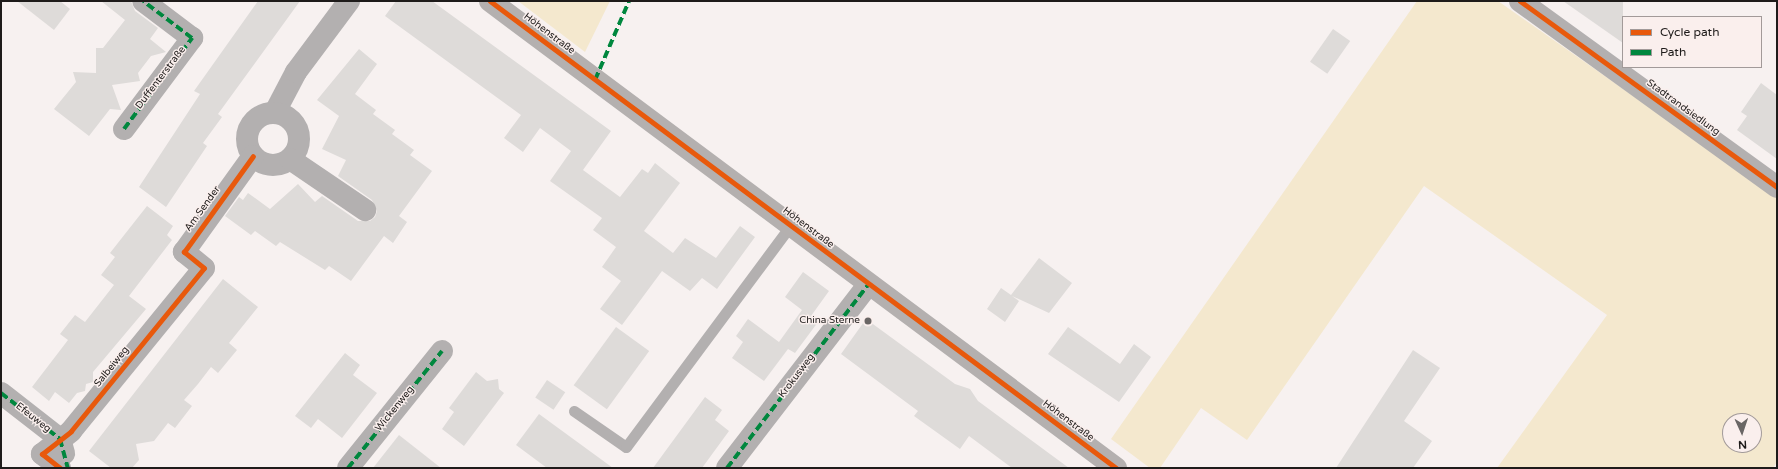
<!DOCTYPE html>
<meta charset="utf-8">
<style>
body{margin:0}
#map{position:relative;width:1778px;height:469px;overflow:hidden;background:#f7f1f0;font-family:"Varela Round",sans-serif}
div>[style]{position:absolute}
.green>*{inset:0;background:#f4e8ce}
.building>*{inset:0;background:#dedbd9;transform-origin:0 0}
.lane>*{height:11px;margin:-5.5px;padding:0 5.5px;transform-origin:5.5px;border-radius:5.5px;background:#b3b0b0}
.street>*{height:22px;margin:-11px;padding:0 11px;transform-origin:11px;border-radius:11px;background:#b3b0b0}
.street>.ring{margin:-11px;padding:0;box-sizing:content-box;background:none;border:22px solid #b3b0b0;border-radius:50%}
.secondary>*{height:22px;margin:-11px;padding:0 11px;transform-origin:11px;border-radius:11px;background:#b4b0af}
.quiet>*{height:4px;margin-top:-2px;transform-origin:0;background:repeating-linear-gradient(90deg,#00873e 0 8px,transparent 0 12px)}
.cycleway>*{height:5px;margin:-2.5px;padding:0 2.5px;transform-origin:2.5px;border-radius:2.5px;background:#e8590c}
.dots>*{width:11px;height:11px;translate:-50% -50%;box-sizing:border-box;border:2px solid #faefed;border-radius:50%}
span{translate:-50% -50%;white-space:nowrap;text-align:center;line-height:1.15;-webkit-text-stroke:3px #faefed;paint-order:stroke}
.street-label{font-size:10px;color:#1e1b1a}
.poi-label{font-size:10px;color:#1e1b1a}
.right{translate:-100% -50%;text-align:right}
.frame{position:absolute;inset:0;border:2px solid #1e1b1a;pointer-events:none}
.legend{position:absolute;left:1622px;top:16px;width:140px;height:52px;box-sizing:border-box;background:#faefed;border:1px solid #a29a99;margin:0;padding:5px 7px;list-style:none;font-size:12px;color:#1e1b1a}
.legend li{display:flex;align-items:center;gap:8px;height:20px}
.legend b{width:20px;border:1px solid #a29a99}
.north{position:absolute;left:1722px;top:413px;width:40px;height:40px;box-sizing:border-box;background:#faefed;border:1px solid #a29a99;border-radius:50%;rotate:177deg;font-size:11px;font-weight:700;line-height:16px;text-align:center;color:#1e1b1a}
.north::after{content:'';display:block;margin:auto;width:14px;height:18px;background:#6a6665;clip-path:polygon(50% 0,100% 100%,50% 72%,0 100%)}
</style>
<div id="map">
<div class="green">
<i style="clip-path:polygon(518px 1px,610px 1px,585px 52px)"></i>
<i style="clip-path:polygon(evenodd,1417px 1px,1498px 1px,1777px 197px,1777px 462px,1773px 468px,1497px 468px,1607px 315px,1424px 186px,1247px 440px,1201px 408px,1160px 468px,1150px 468px,1111px 439px,1417px 1px,1730px 421px,1754px 421px,1754px 445px,1730px 445px,1730px 421px)"></i>
</div>
<div class="building">
<i style="clip-path:polygon(17px 1px,60px 1px,70px 9px,54px 30px)"></i>
<i style="clip-path:polygon(101px 1px,131px 1px,135px 11px,158px 28px,150px 39px,166px 52px,151px 56px,138px 73px,140px 81px,112px 85px,121px 110px,110px 109px,89px 136px,54px 109px,76px 82px,73px 72px,96px 73px,96px 48px,103px 48px,125px 20px)"></i>
<i style="clip-path:polygon(258px 1px,300px 1px,218px 114px,222px 117px,203px 143px,207px 146px,166px 207px,139px 187px,200px 94px,194px 91px)"></i>
<i style="clip-path:polygon(396px 1px,432px 1px,611px 131px,583px 170px,620px 197px,642px 169px,648px 173px,655px 163px,680px 183px,644px 231px,673px 253px,685px 238px,716px 258px,740px 226px,755px 237px,717px 289px,702px 278px,690px 291px,662px 271px,622px 325px,600px 309px,621px 281px,602px 267px,616px 247px,593px 230px,602px 218px,550px 181px,571px 151px,540px 128px,523px 152px,504px 138px,521px 115px,385px 16px)"></i>
<i style="clip-path:polygon(1563px 1px,1623px 1px,1623px 43px)"></i>
<i style="left:1333px;top:29px;width:21px;height:40px;rotate:35deg"></i>
<i style="clip-path:polygon(359px 49px,377px 64px,355px 94px,376px 110px,373px 114px,395px 130px,392px 134px,414px 150px,410px 155px,432px 171px,399px 216px,407px 222px,393px 243px,384px 236px,351px 281px,329px 266px,325px 270px,280px 242px,276px 246px,255px 231px,251px 235px,225px 216px,239px 197px,243px 200px,248px 193px,270px 209px,298px 184px,315px 202px,322px 196px,358px 221px,370px 221px,375px 217px,377px 211px,372px 200px,338px 176px,346px 160px,322px 149px,339px 116px,317px 100px)"></i>
<i style="clip-path:polygon(1761px 83px,1777px 95px,1777px 159px,1737px 130px,1747px 116px,1741px 112px)"></i>
<i style="clip-path:polygon(147px 206px,173px 226px,167px 235px,172px 240px,129px 296px,146px 309px,93px 372px,93px 382px,86px 384px,85px 391px,77px 393px,69px 403px,55px 392px,49px 401px,32px 387px,68px 340px,60px 334px,75px 315px,85px 322px,114px 285px,101px 275px,115px 257px,110px 253px)"></i>
<i style="clip-path:polygon(1039px 258px,1072px 283px,1049px 313px,1012px 296px,1019px 301px,1005px 322px,987px 309px,1001px 288px,1011px 295px)"></i>
<i style="clip-path:polygon(803px 272px,829px 291px,811px 316px,804px 311px,818px 322px,795px 353px,788px 349px,764px 381px,732px 358px,743px 342px,736px 336px,748px 319px,779px 342px,802px 310px,785px 297px)"></i>
<i style="clip-path:polygon(223px 279px,258px 307px,229px 343px,237px 350px,218px 373px,211px 367px,198px 384px,184px 400px,192px 406px,175px 428px,168px 423px,154px 441px,136px 444px,139px 460px,132px 468px,111px 468px,89px 451px)"></i>
<i style="clip-path:polygon(866px 319px,955px 384px,970px 389px,978px 401px,1069px 468px,1012px 468px,969px 436px,960px 449px,914px 416px,918px 411px,841px 354px)"></i>
<i style="left:616px;top:327px;width:41px;height:72px;rotate:36deg"></i>
<i style="clip-path:polygon(1068px 327px,1120px 364px,1134px 344px,1151px 357px,1119px 402px,1048px 354px)"></i>
<i style="clip-path:polygon(1413px 350px,1440px 368px,1404px 421px,1432px 441px,1413px 468px,1336px 468px)"></i>
<i style="clip-path:polygon(345px 353px,360px 365px,353px 375px,377px 393px,342px 438px,318px 419px,311px 428px,295px 416px)"></i>
<i style="clip-path:polygon(476px 372px,487px 381px,498px 379px,499px 389px,504px 393px,464px 446px,442px 429px,454px 412px,449px 408px)"></i>
<i style="left:547px;top:380px;width:22px;height:21px;rotate:34deg"></i>
<i style="clip-path:polygon(705px 397px,722px 410px,715px 420px,729px 431px,702px 468px,653px 468px)"></i>
<i style="clip-path:polygon(539px 414px,613px 468px,547px 468px,516px 445px)"></i>
<i style="clip-path:polygon(399px 435px,441px 468px,373px 468px)"></i>
</div>
<div class="lane">
<i style="left:574px;top:411px;width:63px;rotate:34.7deg"></i>
<i style="left:626px;top:447px;width:275px;rotate:-53.4deg"></i>
</div>
<div class="street">
<i style="left:1520px;top:1px;width:317px;rotate:35.9deg"></i>
<i style="left:275px;top:112px;width:45px;rotate:-62.3deg"></i>
<i style="left:296px;top:72px;width:89px;rotate:-53.3deg"></i>
<i class="ring" style="left:247px;top:113px;width:30px;height:30px"></i>
<i style="left:124px;top:129px;width:114px;rotate:-53.2deg"></i>
<i style="left:192px;top:38px;width:61px;rotate:-142.9deg"></i>
<i style="left:290px;top:159px;width:91px;rotate:34.2deg"></i>
<i style="left:1px;top:393px;width:75px;rotate:37.9deg"></i>
<i style="left:60px;top:439px;width:15px;rotate:74deg"></i>
<i style="left:60px;top:468px;width:23px;rotate:-142deg"></i>
<i style="left:42px;top:454px;width:37px;rotate:-38deg"></i>
<i style="left:71px;top:431px;width:210px;rotate:-50.8deg"></i>
<i style="left:204px;top:268px;width:26px;rotate:-141deg"></i>
<i style="left:184px;top:252px;width:118px;rotate:-54.3deg"></i>
<i style="left:348px;top:468px;width:150px;rotate:-51.2deg"></i>
<i style="left:727px;top:468px;width:231px;rotate:-52.4deg"></i>
</div>
<div class="secondary">
<i style="left:490px;top:1px;width:781px;rotate:36.72deg"></i>
</div>
<div class="quiet">
<i style="left:595px;top:80px;width:86px;rotate:-66.7deg"></i>
<i style="left:124px;top:129px;width:114px;rotate:-53.2deg"></i>
<i style="left:192px;top:38px;width:61px;rotate:-142.9deg"></i>
<i style="left:1px;top:393px;width:75px;rotate:37.9deg"></i>
<i style="left:60px;top:439px;width:30px;rotate:75deg"></i>
<i style="left:348px;top:468px;width:150px;rotate:-51.2deg"></i>
<i style="left:727px;top:468px;width:231px;rotate:-52.4deg"></i>
</div>
<div class="cycleway">
<i style="left:490px;top:1px;width:781px;rotate:36.72deg"></i>
<i style="left:1520px;top:1px;width:317px;rotate:35.9deg"></i>
<i style="left:60px;top:468px;width:23px;rotate:-142deg"></i>
<i style="left:42px;top:454px;width:37px;rotate:-38deg"></i>
<i style="left:71px;top:431px;width:210px;rotate:-50.8deg"></i>
<i style="left:204px;top:268px;width:26px;rotate:-141deg"></i>
<i style="left:184px;top:252px;width:118px;rotate:-54.3deg"></i>
</div>
<div class="dots">
<i style="left:868px;top:321px;background:#6a6665"></i>
</div>
<div class="street-label">
<span style="left:549px;top:34px;rotate:37deg">Höhenstraße</span>
<span style="left:161px;top:78px;rotate:-53deg">Duffenterstraße</span>
<span style="left:1683px;top:108px;rotate:36deg">Stadtrandsiedlung</span>
<span style="left:203px;top:209px;rotate:-54deg">Am Sender</span>
<span style="left:808px;top:228px;rotate:37deg">Höhenstraße</span>
<span style="left:112px;top:367px;rotate:-51deg">Salbeiweg</span>
<span style="left:797px;top:376px;rotate:-53deg">Krokusweg</span>
<span style="left:395px;top:409px;rotate:-51deg">Wickenweg</span>
<span style="left:33px;top:418px;rotate:38deg">Efeuweg</span>
<span style="left:1068px;top:421px;rotate:37deg">Höhenstraße</span>
</div>
<div class="poi-label">
<span class="right" style="left:860px;top:321px">China Sterne</span>
</div>
<div class="frame"></div>
<ul class="legend">
<li><b style="height:5px;background:#e8590c"></b>Cycle path</li>
<li><b style="height:5px;background:#00873e"></b>Path</li>
</ul>
<div class="north">N</div>
</div>
